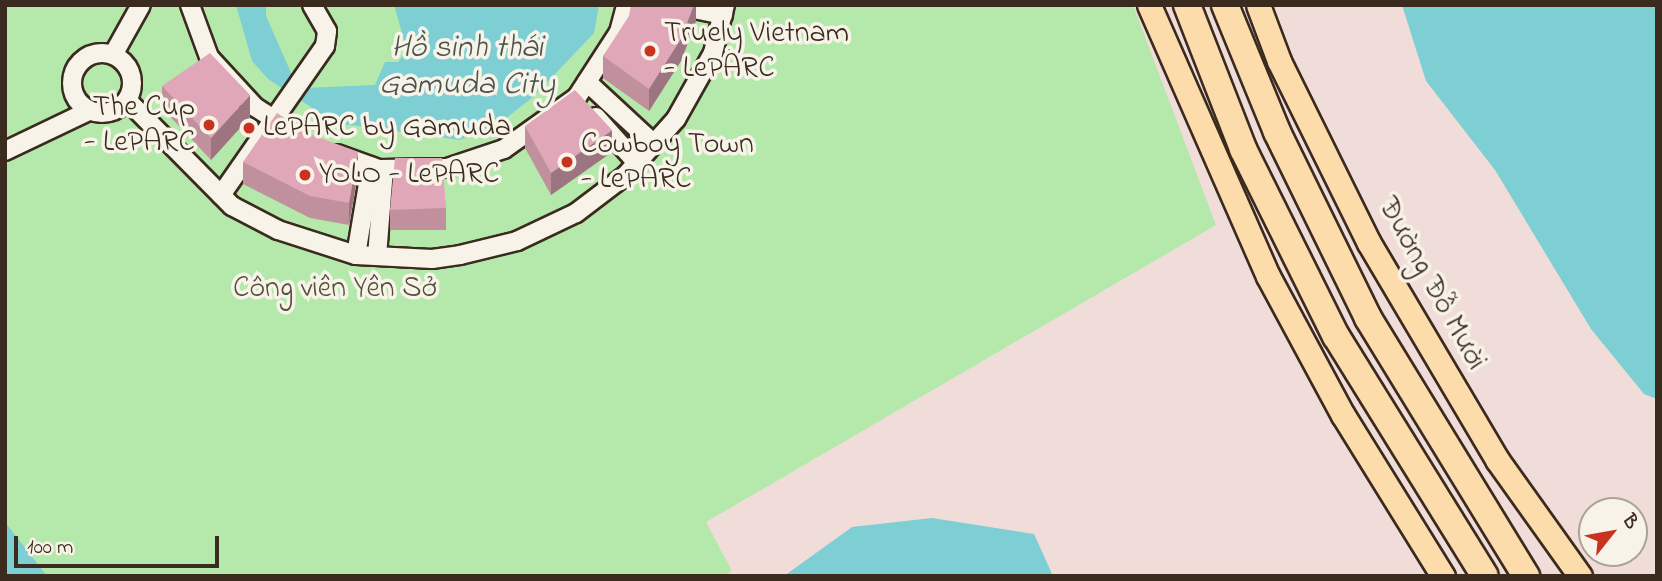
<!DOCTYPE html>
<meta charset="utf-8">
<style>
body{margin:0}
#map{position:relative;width:1662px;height:581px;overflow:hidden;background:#f0dcd9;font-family:"Indie Flower",sans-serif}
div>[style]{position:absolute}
.green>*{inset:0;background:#b4e9ab}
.water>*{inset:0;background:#7dcfd3}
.roads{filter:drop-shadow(2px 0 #3b2a1e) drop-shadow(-2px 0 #3b2a1e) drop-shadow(0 2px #3b2a1e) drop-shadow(0 -2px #3b2a1e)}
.minor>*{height:18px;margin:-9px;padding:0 9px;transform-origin:9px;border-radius:9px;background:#f7f3e8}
.minor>.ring{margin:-9px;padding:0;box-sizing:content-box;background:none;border:18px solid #f7f3e8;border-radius:50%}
.major>*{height:23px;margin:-11.5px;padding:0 11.5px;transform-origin:11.5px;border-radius:11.5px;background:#fddcac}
.highway>*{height:26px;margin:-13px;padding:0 13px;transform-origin:13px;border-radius:13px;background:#fddcac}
.wall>*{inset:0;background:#c0909d;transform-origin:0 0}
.shaded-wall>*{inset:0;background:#9c7580}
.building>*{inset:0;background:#dfa7b7}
.dots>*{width:19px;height:19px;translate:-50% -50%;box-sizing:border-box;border:4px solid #f7f3e8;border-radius:50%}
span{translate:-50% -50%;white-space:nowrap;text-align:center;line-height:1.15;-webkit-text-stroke:7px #f7f3e8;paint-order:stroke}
.poi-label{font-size:30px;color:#3b2a1e}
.left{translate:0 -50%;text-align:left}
.right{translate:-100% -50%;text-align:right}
.street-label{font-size:30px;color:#3b2a1e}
.park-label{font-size:30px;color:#53503a}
.water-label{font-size:32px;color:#4c534b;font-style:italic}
.frame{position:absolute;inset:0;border:7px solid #3b2a1e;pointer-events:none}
.north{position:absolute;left:1578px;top:497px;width:70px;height:70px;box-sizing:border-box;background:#f7f3e8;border:2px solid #aca397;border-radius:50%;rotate:59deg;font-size:19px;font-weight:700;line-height:28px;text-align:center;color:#3b2a1e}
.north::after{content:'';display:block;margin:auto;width:24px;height:32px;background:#c8321e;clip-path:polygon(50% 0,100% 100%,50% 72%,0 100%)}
.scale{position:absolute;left:14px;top:536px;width:205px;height:32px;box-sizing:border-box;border:4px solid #3b2a1e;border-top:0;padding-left:9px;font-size:21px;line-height:24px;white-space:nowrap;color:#3b2a1e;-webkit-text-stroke:5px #f7f3e8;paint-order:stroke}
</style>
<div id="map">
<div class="green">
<i style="clip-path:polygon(5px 5px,1133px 5px,1216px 225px,706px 522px,732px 571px,725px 576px,45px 576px,5px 526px)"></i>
</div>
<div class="water">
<i style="clip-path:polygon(236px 5px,266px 5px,266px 16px,292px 75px,305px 88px,375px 85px,385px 62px,398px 62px,407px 50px,394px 5px,599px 5px,594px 33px,533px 97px,499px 124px,460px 140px,335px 123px,268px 79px,252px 61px)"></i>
<i style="clip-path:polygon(1402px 5px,1657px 5px,1657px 399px,1644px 394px,1591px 329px,1495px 170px,1426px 81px)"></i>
<i style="clip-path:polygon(932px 518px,1034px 534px,1053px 576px,784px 576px,852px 527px)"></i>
<i style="clip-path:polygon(5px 522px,47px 576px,5px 576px)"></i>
</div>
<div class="roads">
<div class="minor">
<i style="left:190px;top:5px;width:55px;rotate:69.9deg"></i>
<i style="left:209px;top:57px;width:68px;rotate:47.4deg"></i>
<i style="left:255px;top:107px;width:43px;rotate:32.6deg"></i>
<i style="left:674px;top:5px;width:50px;rotate:11.5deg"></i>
<i class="ring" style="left:72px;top:53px;width:42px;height:42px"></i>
<i style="left:113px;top:55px;width:57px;rotate:-60.8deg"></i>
<i style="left:587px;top:82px;width:91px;rotate:42.8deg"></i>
<i style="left:127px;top:100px;width:149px;rotate:45.3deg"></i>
<i style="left:232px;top:206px;width:52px;rotate:27.6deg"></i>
<i style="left:278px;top:230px;width:82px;rotate:17.8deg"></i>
<i style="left:356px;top:255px;width:76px;rotate:3deg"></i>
<i style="left:432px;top:259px;width:28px;rotate:-8deg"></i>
<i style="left:460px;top:255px;width:59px;rotate:-13.8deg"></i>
<i style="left:517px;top:241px;width:65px;rotate:-25.4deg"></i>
<i style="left:576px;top:213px;width:63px;rotate:-37.2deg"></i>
<i style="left:626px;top:175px;width:75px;rotate:-48.2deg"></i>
<i style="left:676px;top:119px;width:76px;rotate:-60.7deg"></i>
<i style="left:713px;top:53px;width:49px;rotate:-76deg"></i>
<i style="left:596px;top:117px;width:62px;rotate:48.3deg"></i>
<i style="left:5px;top:151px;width:93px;rotate:-25.5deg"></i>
<i style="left:337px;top:154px;width:45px;rotate:19.7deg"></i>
<i style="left:379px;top:169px;width:68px;rotate:-0.8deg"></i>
<i style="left:447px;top:168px;width:60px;rotate:-18.4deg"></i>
<i style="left:504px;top:149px;width:90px;rotate:-35.5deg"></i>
<i style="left:577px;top:97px;width:77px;rotate:-57.1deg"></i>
<i style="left:619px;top:32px;width:28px;rotate:-75deg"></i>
<i style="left:221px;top:195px;width:182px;rotate:-55.1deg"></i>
<i style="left:325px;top:46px;width:15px;rotate:-82deg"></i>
<i style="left:327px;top:31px;width:30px;rotate:-120deg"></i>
<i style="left:356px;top:255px;width:90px;rotate:-80.4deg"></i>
<i style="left:377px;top:256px;width:87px;rotate:-85.4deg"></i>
</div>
<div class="major">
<i style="left:1149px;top:5px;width:296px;rotate:66.3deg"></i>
<i style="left:1268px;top:276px;width:158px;rotate:61.7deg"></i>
<i style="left:1343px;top:415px;width:190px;rotate:58.2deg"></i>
<i style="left:1258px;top:5px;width:60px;rotate:69.4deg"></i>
<i style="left:1279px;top:61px;width:203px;rotate:63.7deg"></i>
<i style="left:1369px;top:243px;width:253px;rotate:59.4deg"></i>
<i style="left:1498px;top:461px;width:141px;rotate:54.5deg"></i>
</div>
<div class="highway">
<i style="left:1187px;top:5px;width:155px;rotate:68.7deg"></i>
<i style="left:1243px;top:149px;width:209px;rotate:63.6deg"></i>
<i style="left:1336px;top:336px;width:282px;rotate:58.2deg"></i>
<i style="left:1225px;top:5px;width:137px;rotate:67.7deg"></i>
<i style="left:1277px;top:132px;width:207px;rotate:63.9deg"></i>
<i style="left:1368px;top:318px;width:303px;rotate:58.5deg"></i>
</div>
</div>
<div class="wall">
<i style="clip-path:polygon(696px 5px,696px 21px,681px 61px,649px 111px,603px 78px,603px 56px)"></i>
<i style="clip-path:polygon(162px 86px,250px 117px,211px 160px,162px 108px)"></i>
<i style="clip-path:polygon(525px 126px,612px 152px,551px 195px,525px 148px)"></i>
<i style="clip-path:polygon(243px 162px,358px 173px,349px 225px,310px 218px,243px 184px)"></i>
<i style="left:446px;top:208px;width:22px;height:56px;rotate:90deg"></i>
</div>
<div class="shaded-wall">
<i style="clip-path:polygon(694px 5px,696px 5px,696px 21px,681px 61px,649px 111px,649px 89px)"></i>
<i style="clip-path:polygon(250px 95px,250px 117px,211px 160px,211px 138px)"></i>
<i style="clip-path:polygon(612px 130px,612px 152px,551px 195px,551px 173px)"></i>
<i style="clip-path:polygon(358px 152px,358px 173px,349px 225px,349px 203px)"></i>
</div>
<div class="building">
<i style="clip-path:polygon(631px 5px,694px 5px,681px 39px,649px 89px,603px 56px,629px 16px)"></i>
<i style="clip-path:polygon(210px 53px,250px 95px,211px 138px,162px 86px)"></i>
<i style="clip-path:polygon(575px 90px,612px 130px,551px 173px,525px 126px)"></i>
<i style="clip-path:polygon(277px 113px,310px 134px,358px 152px,349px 203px,310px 196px,243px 162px)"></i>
<i style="clip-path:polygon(395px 158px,442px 158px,446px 208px,390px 210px)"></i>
</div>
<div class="dots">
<i style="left:650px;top:51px;background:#c8321e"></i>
<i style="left:209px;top:125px;background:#c8321e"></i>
<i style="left:249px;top:128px;background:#c8321e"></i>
<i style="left:567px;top:162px;background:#c8321e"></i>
<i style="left:305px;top:175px;background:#c8321e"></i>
</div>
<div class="poi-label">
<span class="left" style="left:664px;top:51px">Truely Vietnam<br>- LePARC</span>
<span class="right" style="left:195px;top:125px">The Cup<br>- LePARC</span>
<span class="left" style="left:263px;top:128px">LePARC by Gamuda</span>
<span class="left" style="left:581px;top:162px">Cowboy Town<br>- LePARC</span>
<span class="left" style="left:319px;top:175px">YOLO - LePARC</span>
</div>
<div class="street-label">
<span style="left:1431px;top:284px;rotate:61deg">Đường Đỗ Mười</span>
</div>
<div class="park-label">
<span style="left:335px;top:289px">Công viên Yên Sở</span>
</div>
<div class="water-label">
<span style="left:467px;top:68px">Hồ sinh thái<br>Gamuda City</span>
</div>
<div class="frame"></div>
<div class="north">B</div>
<div class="scale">100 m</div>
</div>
